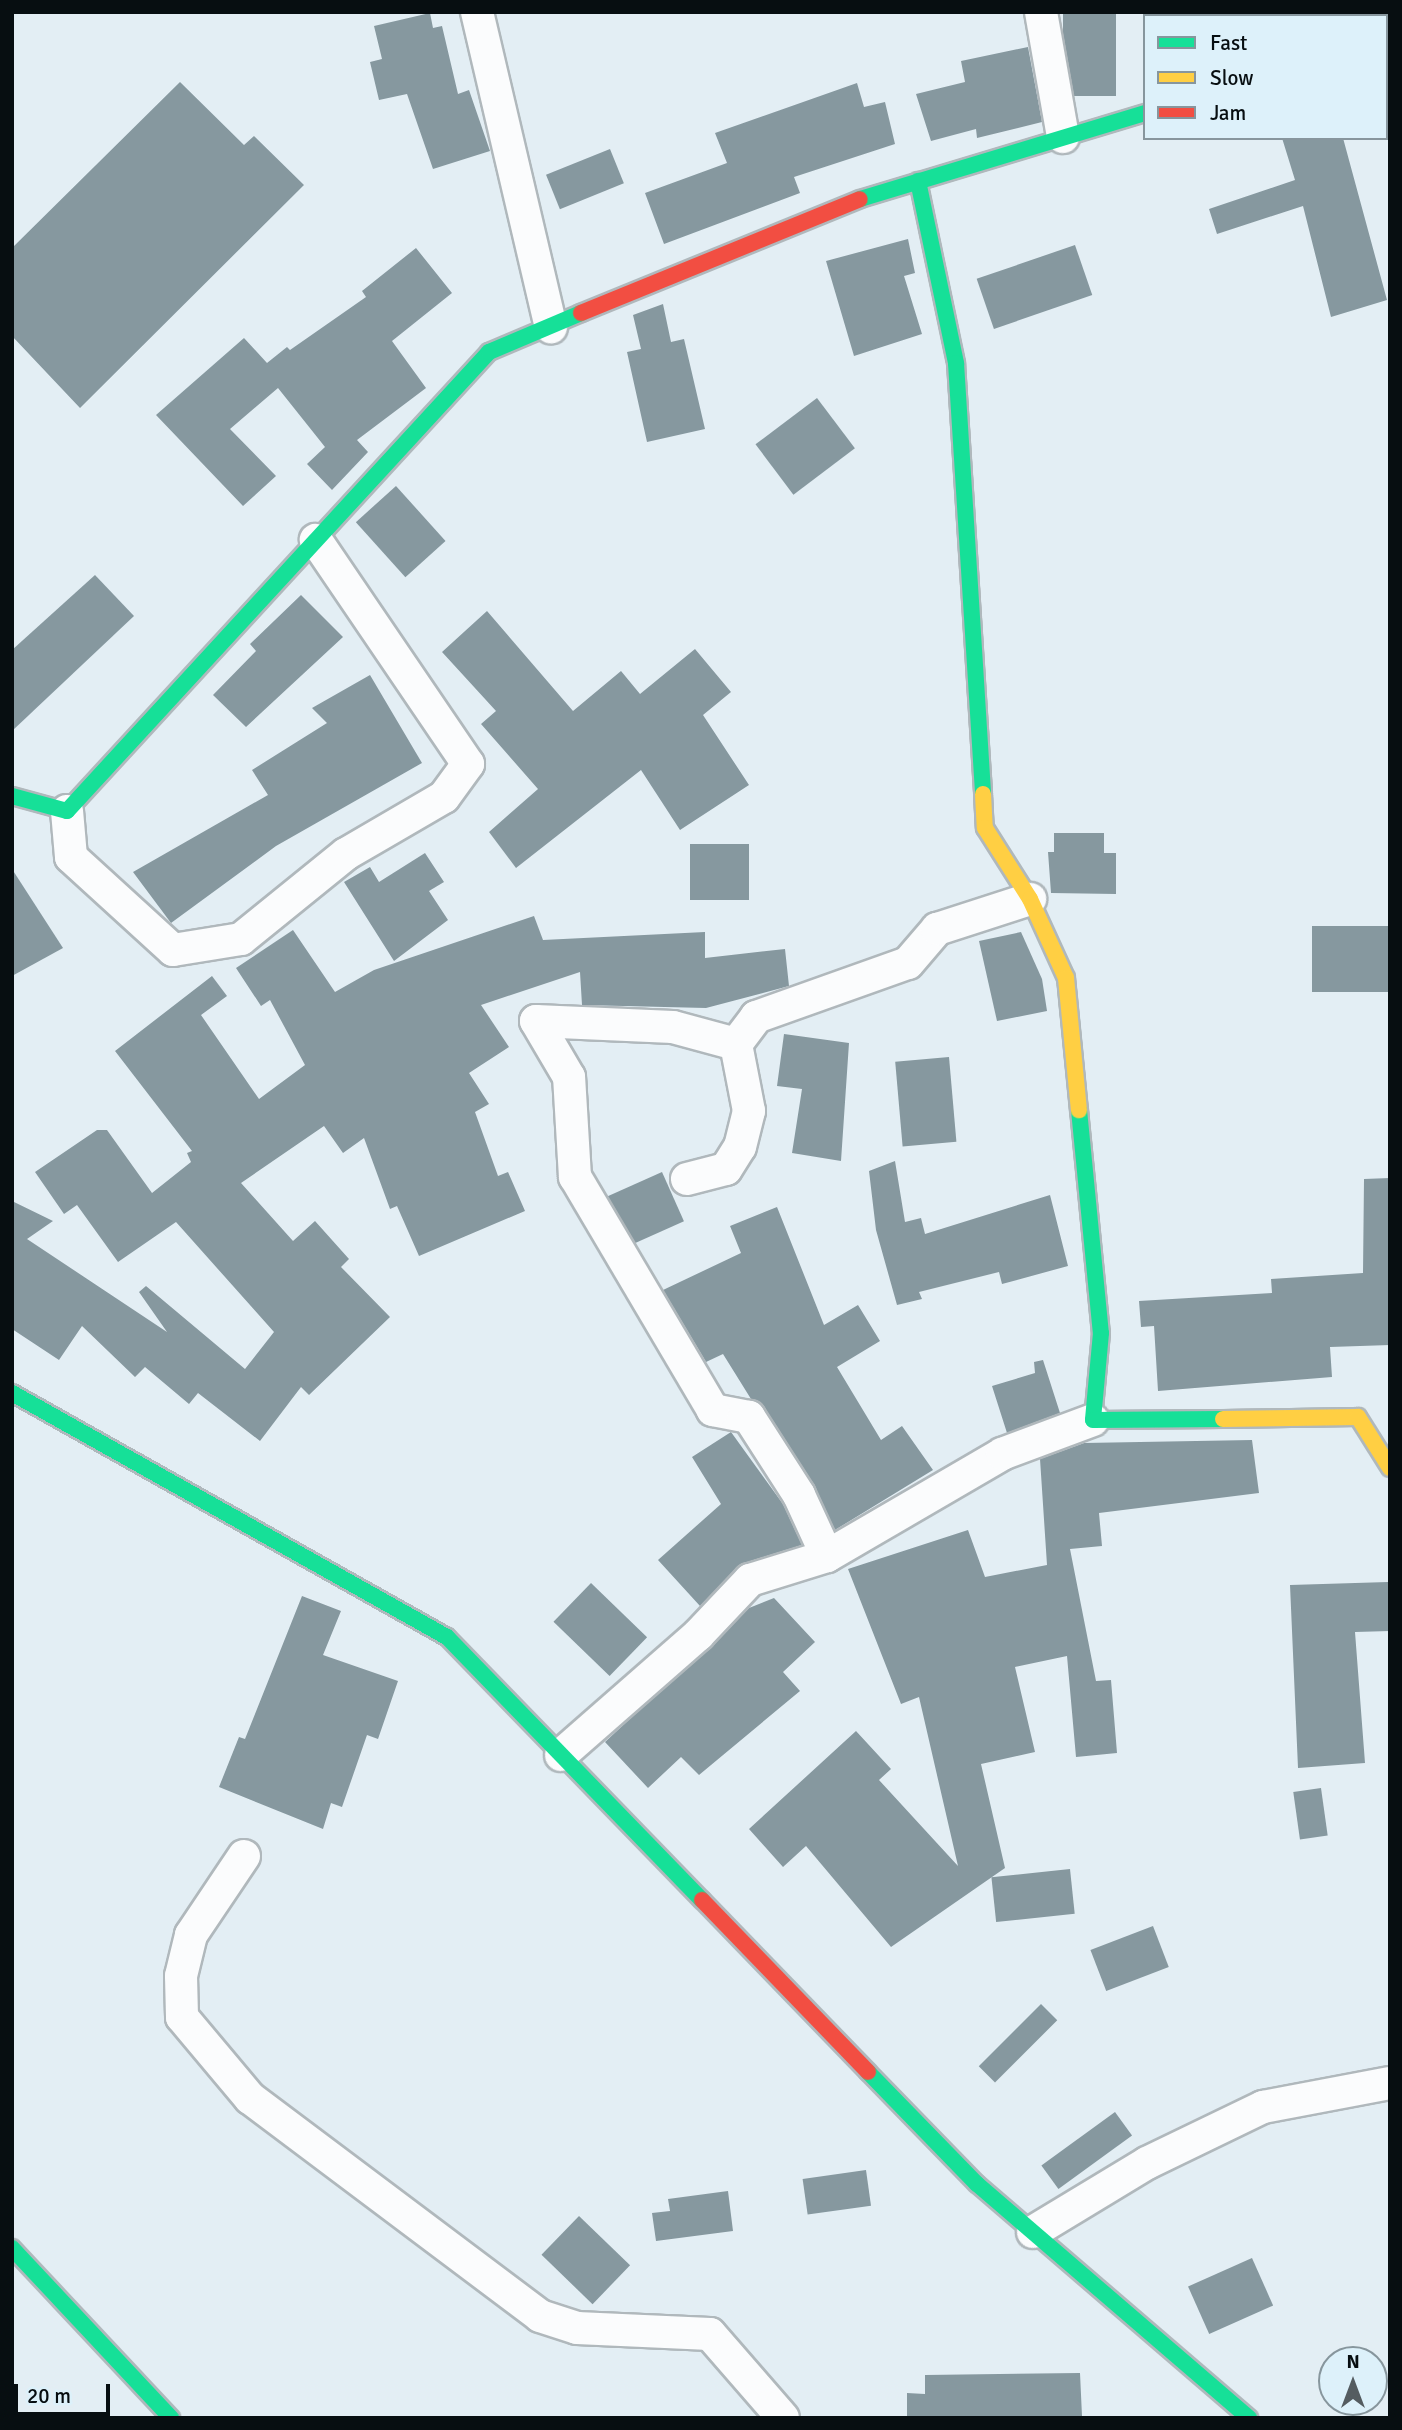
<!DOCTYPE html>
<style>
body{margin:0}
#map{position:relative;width:1402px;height:2430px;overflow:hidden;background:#e3eef4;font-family:Signika,sans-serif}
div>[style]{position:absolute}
.building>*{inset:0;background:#86989f;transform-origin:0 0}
.roads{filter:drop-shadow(2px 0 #b0b8bc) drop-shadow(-2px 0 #b0b8bc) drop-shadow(0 2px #b0b8bc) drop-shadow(0 -2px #b0b8bc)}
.street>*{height:32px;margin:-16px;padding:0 16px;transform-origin:16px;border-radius:16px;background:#fbfcfd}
.fast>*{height:16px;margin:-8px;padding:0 8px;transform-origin:8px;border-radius:8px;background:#16e098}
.slow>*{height:16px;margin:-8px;padding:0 8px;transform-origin:8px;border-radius:8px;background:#ffcf43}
.jam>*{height:16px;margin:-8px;padding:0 8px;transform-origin:8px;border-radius:8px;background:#f24e42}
span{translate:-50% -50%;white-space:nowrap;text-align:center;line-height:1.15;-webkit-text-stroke:7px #ddf1fa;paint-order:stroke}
.frame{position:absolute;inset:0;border:14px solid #070e11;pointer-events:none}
.legend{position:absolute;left:1143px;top:14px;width:245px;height:126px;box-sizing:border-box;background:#ddf1fa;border:2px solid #87969d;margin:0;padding:9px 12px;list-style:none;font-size:21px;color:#070e11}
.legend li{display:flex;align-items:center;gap:14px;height:35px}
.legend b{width:35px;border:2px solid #87969d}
.north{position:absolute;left:1318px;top:2346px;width:70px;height:70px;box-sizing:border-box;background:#ddf1fa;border:2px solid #87969d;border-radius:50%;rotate:0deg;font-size:19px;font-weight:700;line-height:28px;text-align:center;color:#070e11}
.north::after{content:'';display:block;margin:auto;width:24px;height:32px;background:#545c60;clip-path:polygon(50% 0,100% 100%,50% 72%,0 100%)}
.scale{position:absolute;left:14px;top:2384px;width:96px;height:32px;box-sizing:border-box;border:4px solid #070e11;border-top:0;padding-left:9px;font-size:21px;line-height:24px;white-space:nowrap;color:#070e11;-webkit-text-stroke:5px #ddf1fa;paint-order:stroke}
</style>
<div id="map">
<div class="building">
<i style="left:1063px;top:12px;width:53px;height:84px"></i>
<i style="clip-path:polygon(430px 13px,433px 28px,442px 26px,458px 94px,469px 90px,490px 151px,433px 169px,407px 94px,379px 100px,370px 62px,382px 59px,374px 26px)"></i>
<i style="clip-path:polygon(1028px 47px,1042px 122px,977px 138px,976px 129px,931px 141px,916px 94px,965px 82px,961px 61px)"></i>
<i style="clip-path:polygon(180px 82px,244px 145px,254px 136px,304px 185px,80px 408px,12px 336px,12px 248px)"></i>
<i style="clip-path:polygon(857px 83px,864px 107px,885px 102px,895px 144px,794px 177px,800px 193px,664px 244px,645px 193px,727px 163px,715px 133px)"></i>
<i style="clip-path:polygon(1282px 138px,1343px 138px,1387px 300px,1331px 317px,1303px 206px,1217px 234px,1209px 209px,1295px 180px)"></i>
<i style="left:610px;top:149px;width:37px;height:69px;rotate:68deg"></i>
<i style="clip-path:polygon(908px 239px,915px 273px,904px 276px,922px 334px,854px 356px,826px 261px)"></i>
<i style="left:1075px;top:245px;width:53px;height:104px;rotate:71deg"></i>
<i style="clip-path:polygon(416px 248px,452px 293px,392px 341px,426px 388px,357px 440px,368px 452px,332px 490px,307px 464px,325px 447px,278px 388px,230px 429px,276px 476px,243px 506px,156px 415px,244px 338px,267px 363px,287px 347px,290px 350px,366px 297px,362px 291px)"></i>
<i style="clip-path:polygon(663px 304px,671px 342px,684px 339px,705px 429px,647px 442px,627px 352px,641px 349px,633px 315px)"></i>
<i style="left:817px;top:398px;width:63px;height:77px;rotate:53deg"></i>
<i style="left:396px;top:486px;width:74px;height:54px;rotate:48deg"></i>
<i style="clip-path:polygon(95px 575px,134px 616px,12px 731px,12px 650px)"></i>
<i style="clip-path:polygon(301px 595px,343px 637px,246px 727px,213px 695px,256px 651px,250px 644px)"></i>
<i style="clip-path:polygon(487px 611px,573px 711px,621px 671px,640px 694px,695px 649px,731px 692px,703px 715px,749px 785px,680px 830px,641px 770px,516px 868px,489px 832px,538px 789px,481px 724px,496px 711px,442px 652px)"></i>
<i style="clip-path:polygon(370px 675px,422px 763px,276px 846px,171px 923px,133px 872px,268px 795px,252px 770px,327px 723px,312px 708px)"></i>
<i style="clip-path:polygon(1054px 833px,1104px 833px,1104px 853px,1116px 853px,1116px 894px,1051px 893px,1048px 852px,1054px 852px)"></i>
<i style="left:690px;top:844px;width:59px;height:56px"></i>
<i style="clip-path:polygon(425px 853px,444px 882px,429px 891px,448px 920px,394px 961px,344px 882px,370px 867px,379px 882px)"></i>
<i style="clip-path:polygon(12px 869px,63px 948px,12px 976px)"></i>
<i style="clip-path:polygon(534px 916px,543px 940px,705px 932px,705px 958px,785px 949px,789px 986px,706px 1008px,582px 1005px,580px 972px,481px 1005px,509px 1047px,469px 1073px,489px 1104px,475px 1112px,498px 1176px,508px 1172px,525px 1211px,419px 1256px,397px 1206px,390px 1209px,364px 1138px,343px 1153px,324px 1126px,241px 1183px,293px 1241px,315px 1221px,349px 1259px,341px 1267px,390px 1317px,309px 1395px,301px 1387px,260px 1441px,198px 1393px,189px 1404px,145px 1367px,135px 1377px,82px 1326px,59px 1360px,12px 1329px,12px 1201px,53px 1221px,27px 1239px,167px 1332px,139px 1292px,146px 1286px,245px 1369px,274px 1332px,176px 1222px,118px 1262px,77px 1205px,64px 1214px,35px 1172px,97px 1130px,107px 1130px,152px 1193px,191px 1162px,187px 1153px,192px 1151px,115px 1051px,212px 976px,227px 996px,201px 1015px,259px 1099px,305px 1065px,270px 1000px,261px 1006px,236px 968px,293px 930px,335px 992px,374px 970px)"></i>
<i style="left:1390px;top:926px;width:66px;height:78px;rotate:90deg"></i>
<i style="clip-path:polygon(1021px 932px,1042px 979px,1047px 1011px,997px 1021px,979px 941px)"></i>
<i style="clip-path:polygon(784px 1034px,849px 1043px,841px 1161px,792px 1153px,802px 1089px,777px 1086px)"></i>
<i style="left:949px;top:1057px;width:85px;height:54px;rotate:85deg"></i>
<i style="clip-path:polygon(895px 1161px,905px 1222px,921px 1218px,925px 1234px,1050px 1195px,1068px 1266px,1002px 1284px,999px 1272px,919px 1292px,922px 1299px,897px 1305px,876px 1230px,869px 1171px)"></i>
<i style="left:662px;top:1172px;width:54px;height:60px;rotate:66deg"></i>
<i style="clip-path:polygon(1390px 1178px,1390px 1345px,1330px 1347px,1332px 1377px,1158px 1391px,1154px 1326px,1141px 1327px,1139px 1301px,1272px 1293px,1271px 1279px,1363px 1273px,1364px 1179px)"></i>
<i style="clip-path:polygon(777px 1207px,824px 1325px,858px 1305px,880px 1341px,837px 1367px,881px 1440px,902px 1426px,933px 1470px,835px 1530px,764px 1407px,751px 1399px,723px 1354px,706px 1362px,663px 1290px,741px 1253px,730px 1226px)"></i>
<i style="clip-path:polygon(1043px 1360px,1060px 1413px,1007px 1433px,992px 1386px,1035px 1373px,1034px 1362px)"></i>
<i style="clip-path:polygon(731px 1432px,783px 1504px,802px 1545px,744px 1563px,700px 1606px,658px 1560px,721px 1504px,692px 1457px)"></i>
<i style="clip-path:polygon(1252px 1440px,1259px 1493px,1099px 1513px,1102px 1546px,1070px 1549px,1096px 1681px,1111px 1680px,1117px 1753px,1076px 1757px,1067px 1656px,1015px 1667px,1035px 1752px,981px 1764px,1005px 1868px,891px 1947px,806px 1846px,783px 1867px,749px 1829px,856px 1731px,891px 1769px,879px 1780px,958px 1866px,919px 1697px,901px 1704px,848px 1569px,968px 1530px,985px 1577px,1047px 1565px,1040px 1459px,1084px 1443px)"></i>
<i style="clip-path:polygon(1388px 1582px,1390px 1631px,1355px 1632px,1365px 1763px,1298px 1768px,1290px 1585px)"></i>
<i style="left:591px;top:1583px;width:78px;height:54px;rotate:44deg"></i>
<i style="clip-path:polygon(302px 1596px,341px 1611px,323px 1655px,398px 1681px,378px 1739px,367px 1735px,342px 1807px,331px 1803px,323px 1829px,219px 1787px,239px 1737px,245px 1739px)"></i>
<i style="clip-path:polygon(774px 1598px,815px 1642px,783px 1672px,800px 1691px,699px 1775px,681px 1757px,648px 1788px,605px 1742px,749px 1608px)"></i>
<i style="left:1321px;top:1788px;width:48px;height:28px;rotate:82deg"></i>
<i style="left:1070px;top:1869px;width:45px;height:79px;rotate:84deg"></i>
<i style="left:1153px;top:1926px;width:44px;height:67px;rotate:69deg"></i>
<i style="left:1041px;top:2004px;width:23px;height:88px;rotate:45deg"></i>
<i style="left:1115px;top:2112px;width:29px;height:91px;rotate:54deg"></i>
<i style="left:866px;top:2170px;width:36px;height:64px;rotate:82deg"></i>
<i style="clip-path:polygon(728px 2191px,733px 2231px,656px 2241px,652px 2213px,670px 2211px,668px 2199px)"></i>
<i style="left:579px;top:2216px;width:71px;height:54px;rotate:44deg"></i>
<i style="left:1252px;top:2258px;width:52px;height:70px;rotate:66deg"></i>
<i style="clip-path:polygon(1080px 2373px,1082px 2416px,907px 2418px,907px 2393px,925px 2394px,925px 2375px)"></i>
</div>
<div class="roads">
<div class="street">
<i style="left:477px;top:12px;width:324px;rotate:76.8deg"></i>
<i style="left:1041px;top:12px;width:127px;rotate:80deg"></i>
<i style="left:1386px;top:44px;width:4px;rotate:-14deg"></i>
<i style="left:67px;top:811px;width:46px;rotate:85deg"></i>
<i style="left:71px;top:857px;width:138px;rotate:42.4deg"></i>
<i style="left:173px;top:950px;width:69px;rotate:-9.2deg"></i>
<i style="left:241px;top:939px;width:135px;rotate:-39deg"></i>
<i style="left:346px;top:854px;width:113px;rotate:-30.2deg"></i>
<i style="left:444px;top:797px;width:41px;rotate:-54deg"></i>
<i style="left:468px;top:764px;width:271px;rotate:-124.2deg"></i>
<i style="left:687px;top:1179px;width:40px;rotate:-14.4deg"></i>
<i style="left:726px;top:1169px;width:26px;rotate:-58deg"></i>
<i style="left:740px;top:1147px;width:37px;rotate:-76deg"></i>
<i style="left:749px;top:1111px;width:68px;rotate:-101deg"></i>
<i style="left:736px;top:1044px;width:34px;rotate:-53deg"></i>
<i style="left:756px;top:1017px;width:161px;rotate:-19.6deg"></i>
<i style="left:908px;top:963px;width:45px;rotate:-49.5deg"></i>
<i style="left:937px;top:929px;width:98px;rotate:-17.9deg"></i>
<i style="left:827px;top:1556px;width:203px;rotate:-30.2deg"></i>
<i style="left:1002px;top:1454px;width:97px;rotate:-20.5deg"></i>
<i style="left:561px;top:1755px;width:182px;rotate:-41.2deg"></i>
<i style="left:698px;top:1635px;width:76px;rotate:-46.6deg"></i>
<i style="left:750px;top:1580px;width:81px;rotate:-17.3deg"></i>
<i style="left:827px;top:1556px;width:67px;rotate:-114.7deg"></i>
<i style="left:799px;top:1495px;width:93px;rotate:-122.7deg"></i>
<i style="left:749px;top:1417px;width:37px;rotate:-169deg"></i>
<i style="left:713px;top:1410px;width:271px;rotate:-120.6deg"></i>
<i style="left:575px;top:1177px;width:100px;rotate:-93.4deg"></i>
<i style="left:569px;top:1077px;width:65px;rotate:-120.5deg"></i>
<i style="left:536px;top:1021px;width:137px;rotate:2.5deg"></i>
<i style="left:673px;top:1027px;width:65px;rotate:15.1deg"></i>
<i style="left:244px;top:1856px;width:95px;rotate:123.9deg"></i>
<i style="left:191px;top:1935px;width:42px;rotate:103.7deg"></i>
<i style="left:181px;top:1976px;width:41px;rotate:88.6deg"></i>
<i style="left:182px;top:2017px;width:106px;rotate:50deg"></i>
<i style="left:250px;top:2098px;width:363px;rotate:36.9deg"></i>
<i style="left:540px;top:2316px;width:39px;rotate:18deg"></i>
<i style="left:577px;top:2328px;width:133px;rotate:2.6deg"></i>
<i style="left:710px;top:2334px;width:111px;rotate:49deg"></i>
<i style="left:1033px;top:2232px;width:133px;rotate:-31.2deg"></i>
<i style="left:1147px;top:2163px;width:129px;rotate:-25.8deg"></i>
<i style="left:1263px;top:2107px;width:129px;rotate:-10.7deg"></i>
</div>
<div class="fast">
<i style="left:918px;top:181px;width:186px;rotate:78.2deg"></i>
<i style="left:956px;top:363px;width:432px;rotate:86.4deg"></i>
<i style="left:860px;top:199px;width:298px;rotate:-16.8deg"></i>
<i style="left:12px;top:796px;width:57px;rotate:15.3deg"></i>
<i style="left:67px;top:811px;width:624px;rotate:-47.4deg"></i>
<i style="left:489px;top:352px;width:100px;rotate:-23deg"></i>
<i style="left:1079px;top:1110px;width:224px;rotate:84.4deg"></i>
<i style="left:1101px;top:1333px;width:87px;rotate:95.3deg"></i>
<i style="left:1093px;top:1420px;width:130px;rotate:-0.4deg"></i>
<i style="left:12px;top:1393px;width:499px;rotate:29.3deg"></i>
<i style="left:447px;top:1637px;width:366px;rotate:45.9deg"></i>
<i style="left:868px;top:2072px;width:156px;rotate:45.8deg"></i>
<i style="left:977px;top:2184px;width:359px;rotate:40.7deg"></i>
<i style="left:12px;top:2248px;width:233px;rotate:46.9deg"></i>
</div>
<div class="slow">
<i style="left:983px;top:794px;width:34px;rotate:87deg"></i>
<i style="left:985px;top:828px;width:84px;rotate:57.6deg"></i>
<i style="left:1030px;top:899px;width:87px;rotate:65.5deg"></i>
<i style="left:1066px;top:978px;width:133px;rotate:84.4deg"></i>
<i style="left:1223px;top:1419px;width:135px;rotate:-0.8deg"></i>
<i style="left:1358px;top:1417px;width:60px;rotate:57.9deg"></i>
</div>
<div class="jam">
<i style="left:581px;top:313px;width:301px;rotate:-22.2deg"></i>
<i style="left:702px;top:1900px;width:239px;rotate:46deg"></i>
</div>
</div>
<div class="frame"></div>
<ul class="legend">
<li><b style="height:9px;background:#16e098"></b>Fast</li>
<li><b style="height:9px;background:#ffcf43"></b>Slow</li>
<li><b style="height:9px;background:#f24e42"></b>Jam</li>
</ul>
<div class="north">N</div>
<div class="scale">20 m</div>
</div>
